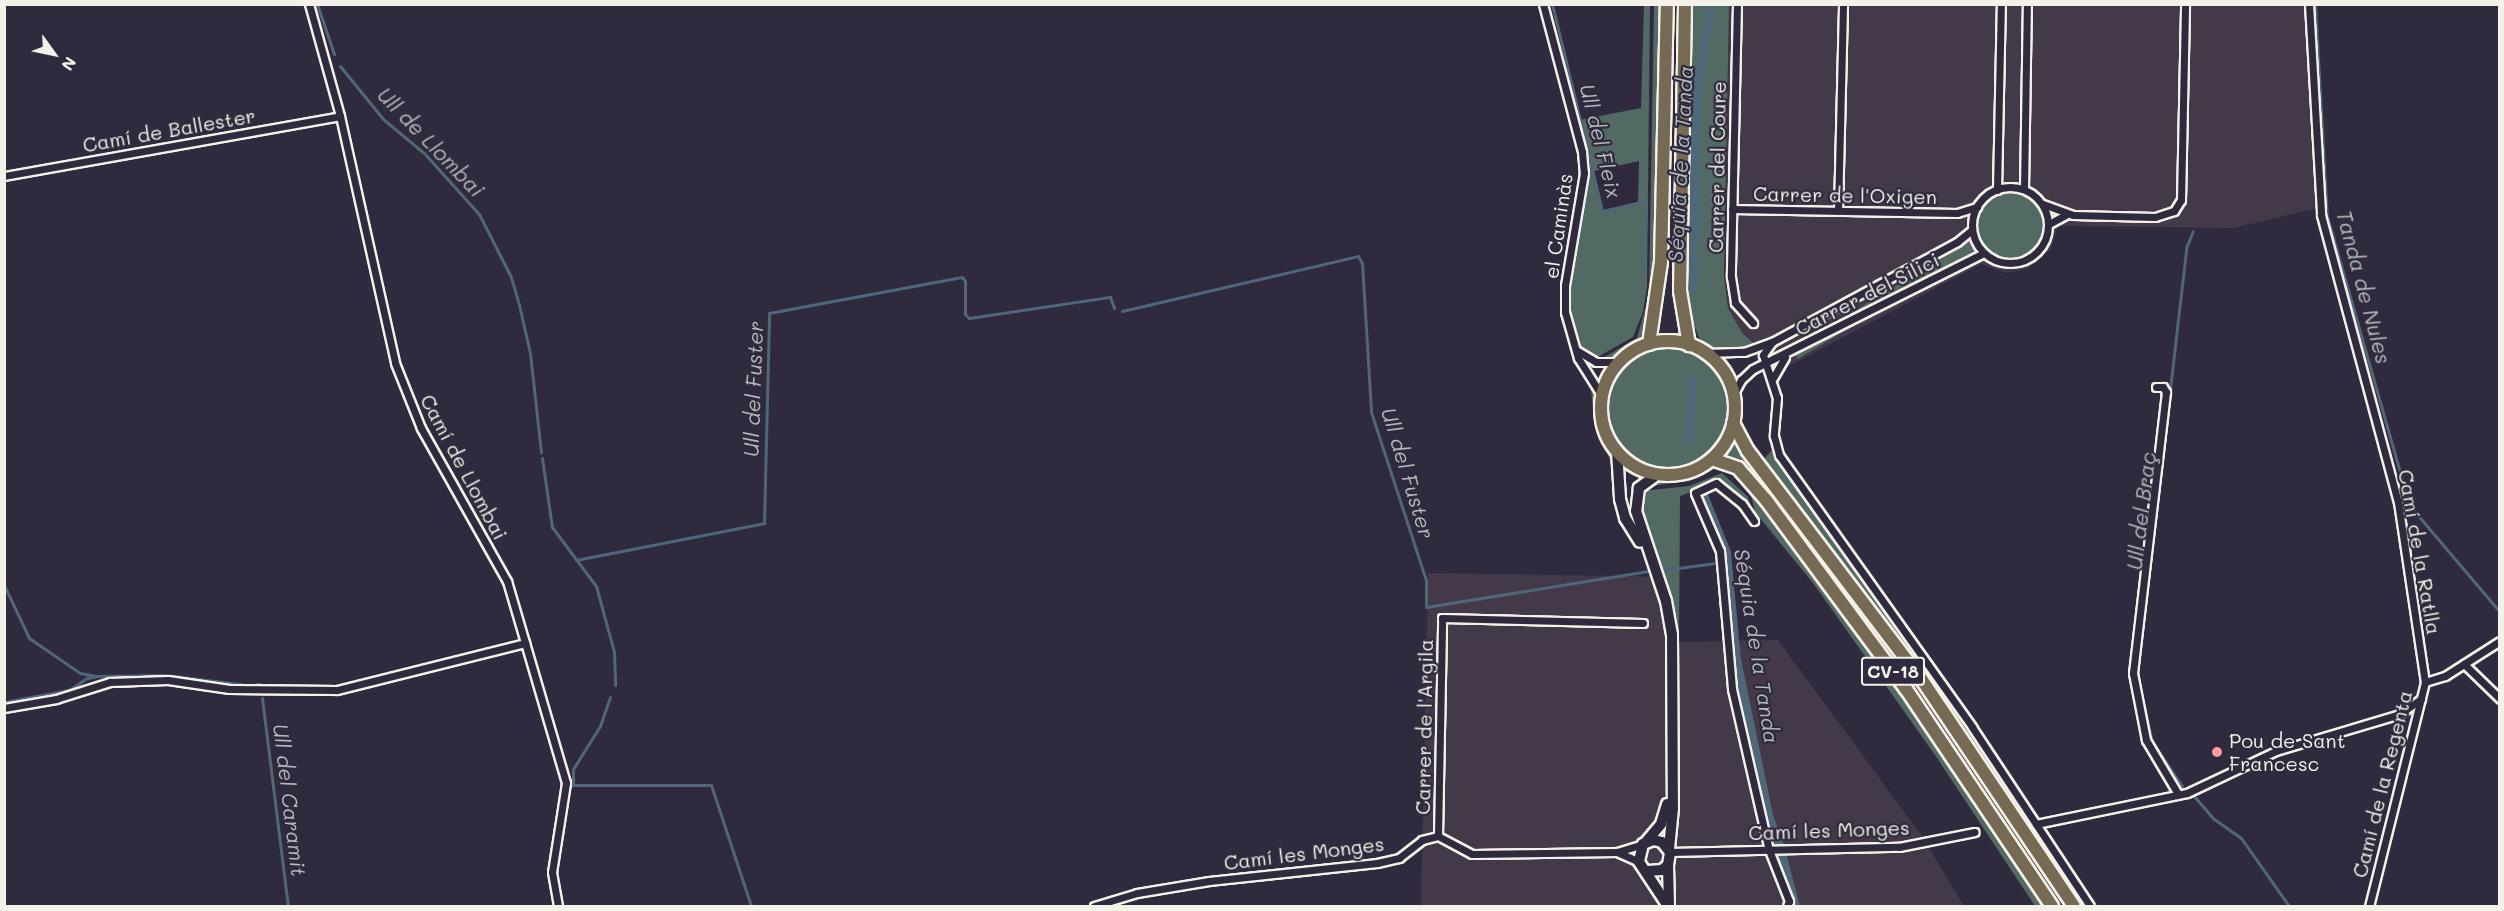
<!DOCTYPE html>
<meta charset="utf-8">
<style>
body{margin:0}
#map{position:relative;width:2504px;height:911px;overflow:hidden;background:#2f2a3d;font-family:Mali,sans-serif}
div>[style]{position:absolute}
.built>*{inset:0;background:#433948}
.green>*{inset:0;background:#536964;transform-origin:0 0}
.round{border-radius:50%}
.stream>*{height:3px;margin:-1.5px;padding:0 1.5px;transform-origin:1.5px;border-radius:1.5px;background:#50677a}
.canal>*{height:9px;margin:-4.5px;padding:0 4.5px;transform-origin:4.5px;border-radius:4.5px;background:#50677a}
.roads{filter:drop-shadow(2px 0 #f4f1e8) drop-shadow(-2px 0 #f4f1e8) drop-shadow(0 2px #f4f1e8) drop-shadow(0 -2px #f4f1e8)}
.minor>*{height:7px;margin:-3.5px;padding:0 3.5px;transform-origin:3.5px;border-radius:3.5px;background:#2f2a3d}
.minor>.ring{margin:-3.5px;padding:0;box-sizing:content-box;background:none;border:7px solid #2f2a3d;border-radius:50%}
.secondary>*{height:10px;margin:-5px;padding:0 5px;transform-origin:5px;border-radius:5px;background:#2f2a3d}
.primary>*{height:12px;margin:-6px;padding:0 6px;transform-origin:6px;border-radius:6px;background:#776a54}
.primary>.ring{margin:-6px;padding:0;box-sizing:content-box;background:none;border:12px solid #776a54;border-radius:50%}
.dots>*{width:16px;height:16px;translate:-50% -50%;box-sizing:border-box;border:3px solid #2f2a3d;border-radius:50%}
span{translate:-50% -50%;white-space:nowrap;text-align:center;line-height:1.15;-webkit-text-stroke:4.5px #2f2a3d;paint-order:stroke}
.shield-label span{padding:2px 4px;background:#2f2a3d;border:2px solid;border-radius:4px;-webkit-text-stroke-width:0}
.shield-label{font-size:18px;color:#f4f1e8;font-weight:700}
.street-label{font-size:20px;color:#f4f1e8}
.poi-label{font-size:20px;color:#f4f1e8}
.left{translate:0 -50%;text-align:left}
.water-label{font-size:21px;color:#b2babc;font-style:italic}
.frame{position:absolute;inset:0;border:6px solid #f4f1e8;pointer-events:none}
.north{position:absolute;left:24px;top:24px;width:60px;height:60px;-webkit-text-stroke:4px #2f2a3d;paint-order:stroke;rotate:123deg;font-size:16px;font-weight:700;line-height:24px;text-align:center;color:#f4f1e8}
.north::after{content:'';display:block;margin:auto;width:21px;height:27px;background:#f4f1e8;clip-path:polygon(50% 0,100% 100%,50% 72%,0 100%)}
</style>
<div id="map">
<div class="built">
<i style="clip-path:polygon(1729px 5px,2305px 5px,2318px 208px,2234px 228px,2058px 226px,2051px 249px,2028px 269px,2006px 273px,1981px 264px,1785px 368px,1779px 378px,1757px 345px,1743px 334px,1728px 307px,1725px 276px)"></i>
<i style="clip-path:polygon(1428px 573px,1678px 577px,1679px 642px,1778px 640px,1922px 836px,1964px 906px,1421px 906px)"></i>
</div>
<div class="green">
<i style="clip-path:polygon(evenodd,1644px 5px,1650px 5px,1647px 286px,1643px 312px,1633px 337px,1594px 359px,1578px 348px,1567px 312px,1567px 286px,1587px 171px,1579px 120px,1641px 108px,1644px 5px,1639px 161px,1638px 202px,1602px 211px,1594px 171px,1639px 161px)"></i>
<i style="clip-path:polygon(1654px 5px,1662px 5px,1657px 250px,1645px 334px,1640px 342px,1609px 360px,1601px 359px,1637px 338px,1649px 295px)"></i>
<i style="clip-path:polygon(1690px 5px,1729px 5px,1724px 276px,1728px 308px,1743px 334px,1756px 345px,1737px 351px,1713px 350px,1701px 342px,1686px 305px,1684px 250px)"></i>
<i class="round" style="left:1977px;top:192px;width:66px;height:66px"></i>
<i style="left:1969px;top:242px;width:12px;height:207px;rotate:59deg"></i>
<i class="round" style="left:1608px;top:348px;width:120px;height:120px"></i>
<i style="clip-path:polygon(1590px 377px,1598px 393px,1599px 430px,1613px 456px,1613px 467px,1594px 423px)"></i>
<i style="clip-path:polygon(1735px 436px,1752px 463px,1745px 467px,1721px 456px)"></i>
<i style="clip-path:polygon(1773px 449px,1788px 476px,1958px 714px,2088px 906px,2081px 906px,1879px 611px,1763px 460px)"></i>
<i style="clip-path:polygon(1715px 466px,1736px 474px,1714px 469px,1690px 481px,1644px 487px,1654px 480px,1687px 478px)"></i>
<i style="clip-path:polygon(1722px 473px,1748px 497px,1755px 518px,1717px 483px,1680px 496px,1679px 642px,1640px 518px,1642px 491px,1689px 486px)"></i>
<i style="clip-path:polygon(1739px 477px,1920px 716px,2047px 906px,2035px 906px,1935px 755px,1813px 583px,1755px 512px,1751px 495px,1736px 479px)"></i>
</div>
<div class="stream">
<i style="left:317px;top:4px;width:53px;rotate:71.2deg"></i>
<i style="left:1552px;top:4px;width:213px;rotate:76.4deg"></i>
<i style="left:1602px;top:211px;width:45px;rotate:-12.8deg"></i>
<i style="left:1646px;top:201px;width:69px;rotate:91.7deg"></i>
<i style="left:2315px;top:4px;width:212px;rotate:86.8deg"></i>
<i style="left:2327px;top:216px;width:296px;rotate:74.1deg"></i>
<i style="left:1693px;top:5px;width:1px;rotate:-45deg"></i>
<i style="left:340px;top:66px;width:68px;rotate:50.9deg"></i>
<i style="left:383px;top:119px;width:53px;rotate:39.7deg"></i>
<i style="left:424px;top:153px;width:82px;rotate:48deg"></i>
<i style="left:479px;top:214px;width:71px;rotate:63.1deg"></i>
<i style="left:511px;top:277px;width:29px;rotate:74deg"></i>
<i style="left:519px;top:305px;width:49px;rotate:77.1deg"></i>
<i style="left:530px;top:353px;width:100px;rotate:83.7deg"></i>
<i style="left:1703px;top:212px;width:6px;rotate:180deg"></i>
<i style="left:1697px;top:212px;width:120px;rotate:-88.6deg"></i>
<i style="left:1700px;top:92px;width:89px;rotate:-81deg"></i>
<i style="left:1122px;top:311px;width:242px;rotate:-13.1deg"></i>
<i style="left:1358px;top:256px;width:8px;rotate:60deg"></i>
<i style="left:1362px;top:263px;width:149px;rotate:86.5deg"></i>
<i style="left:1371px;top:412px;width:177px;rotate:71.9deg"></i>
<i style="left:1426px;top:580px;width:27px;rotate:90deg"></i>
<i style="left:1426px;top:607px;width:225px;rotate:-9.2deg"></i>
<i style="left:542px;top:458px;width:70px;rotate:81.8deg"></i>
<i style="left:552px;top:527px;width:74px;rotate:53.3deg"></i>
<i style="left:596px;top:586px;width:68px;rotate:74.7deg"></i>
<i style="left:614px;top:652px;width:33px;rotate:88deg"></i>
<i style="left:2410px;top:506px;width:139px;rotate:49.7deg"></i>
<i style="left:576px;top:560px;width:192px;rotate:-11.1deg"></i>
<i style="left:764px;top:523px;width:210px;rotate:-88.6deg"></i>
<i style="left:769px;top:313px;width:196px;rotate:-10.6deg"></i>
<i style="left:962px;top:277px;width:5px;rotate:53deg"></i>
<i style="left:965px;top:281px;width:33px;rotate:90deg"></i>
<i style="left:965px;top:314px;width:6px;rotate:45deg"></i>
<i style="left:969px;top:318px;width:143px;rotate:-8.5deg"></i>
<i style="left:1110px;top:297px;width:12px;rotate:70deg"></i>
<i style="left:1663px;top:570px;width:53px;rotate:-7.5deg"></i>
<i style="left:4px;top:585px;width:59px;rotate:64.7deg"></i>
<i style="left:29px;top:638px;width:62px;rotate:34.5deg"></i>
<i style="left:80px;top:673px;width:16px;rotate:11deg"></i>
<i style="left:1735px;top:650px;width:5px;rotate:112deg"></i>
<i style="left:1733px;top:655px;width:111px;rotate:79.1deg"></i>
<i style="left:1754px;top:764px;width:79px;rotate:74.6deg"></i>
<i style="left:256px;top:684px;width:4px"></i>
<i style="left:610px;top:697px;width:31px;rotate:109deg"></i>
<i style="left:600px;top:726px;width:51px;rotate:122.1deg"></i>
<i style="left:573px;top:769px;width:16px;rotate:90deg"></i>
<i style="left:573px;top:785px;width:138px"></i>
<i style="left:711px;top:785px;width:127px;rotate:71.7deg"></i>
<i style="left:262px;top:698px;width:210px;rotate:82.9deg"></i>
<i style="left:4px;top:702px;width:66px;rotate:-10.5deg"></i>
<i style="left:69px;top:690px;width:22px;rotate:-34deg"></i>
<i style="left:87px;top:678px;width:11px;rotate:-10deg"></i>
<i style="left:98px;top:676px;width:67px;rotate:-0.9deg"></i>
<i style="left:165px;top:675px;width:77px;rotate:6.8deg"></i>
<i style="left:2182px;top:786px;width:53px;rotate:-124.3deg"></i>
<i style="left:2152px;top:742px;width:70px;rotate:-102.4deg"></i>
<i style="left:2137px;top:674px;width:429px;rotate:-83.4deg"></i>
<i style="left:2186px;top:248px;width:18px;rotate:-68deg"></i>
<i style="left:2193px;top:795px;width:32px;rotate:49deg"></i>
<i style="left:2214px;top:819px;width:33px;rotate:35deg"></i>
<i style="left:2241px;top:838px;width:83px;rotate:54.8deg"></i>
<i style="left:1779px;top:856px;width:52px;rotate:75.4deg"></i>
</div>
<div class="canal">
<i style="left:1692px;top:289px;width:202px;rotate:-88.6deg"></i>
<i style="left:1697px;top:87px;width:84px;rotate:-80.4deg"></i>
<i style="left:1689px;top:439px;width:61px;rotate:-88.1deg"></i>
<i style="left:1701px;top:490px;width:67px;rotate:68deg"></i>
<i style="left:1726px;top:552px;width:107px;rotate:84.7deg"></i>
<i style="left:1736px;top:659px;width:159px;rotate:78.4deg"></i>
<i style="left:1768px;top:815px;width:32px;rotate:70deg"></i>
<i style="left:1781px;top:853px;width:55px;rotate:75.2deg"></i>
</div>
<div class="roads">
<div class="minor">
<i style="left:309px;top:4px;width:116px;rotate:74.5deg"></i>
<i style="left:340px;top:116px;width:253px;rotate:77.4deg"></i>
<i style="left:395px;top:363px;width:70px;rotate:68.2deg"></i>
<i style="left:421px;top:428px;width:176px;rotate:60.7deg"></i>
<i style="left:507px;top:581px;width:210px;rotate:73.7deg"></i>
<i style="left:566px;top:783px;width:90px;rotate:98.9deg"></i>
<i style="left:552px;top:872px;width:35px;rotate:80deg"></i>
<i style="left:1543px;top:4px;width:153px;rotate:75.2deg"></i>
<i style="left:1582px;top:152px;width:21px;rotate:85deg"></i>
<i style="left:1584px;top:173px;width:114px;rotate:99.6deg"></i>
<i style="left:1565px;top:285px;width:27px;rotate:90deg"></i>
<i style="left:1565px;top:312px;width:48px;rotate:74.2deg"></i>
<i style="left:1578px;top:358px;width:45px;rotate:57.7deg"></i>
<i style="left:1737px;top:4px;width:273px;rotate:91.3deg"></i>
<i style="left:1731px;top:277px;width:26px;rotate:81deg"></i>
<i style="left:1735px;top:303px;width:27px;rotate:48deg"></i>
<i style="left:2309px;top:4px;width:211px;rotate:86.7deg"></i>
<i style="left:2321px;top:215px;width:297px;rotate:75deg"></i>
<i style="left:2398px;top:502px;width:182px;rotate:81.5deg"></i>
<i style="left:2425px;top:682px;width:231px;rotate:104deg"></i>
<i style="left:4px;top:176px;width:341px;rotate:-10.1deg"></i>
<i class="ring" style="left:1972px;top:187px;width:69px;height:69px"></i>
<i style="left:2024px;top:189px;width:185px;rotate:-89.1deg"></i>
<i style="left:1997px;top:190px;width:186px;rotate:-88.8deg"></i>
<i style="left:2043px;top:204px;width:32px;rotate:20deg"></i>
<i style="left:2073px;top:215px;width:82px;rotate:1.4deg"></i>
<i style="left:2155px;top:217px;width:20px;rotate:-18deg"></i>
<i style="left:2174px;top:211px;width:13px;rotate:-58deg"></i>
<i style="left:2181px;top:200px;width:196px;rotate:-88.8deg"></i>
<i style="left:1732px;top:209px;width:225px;rotate:1deg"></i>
<i style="left:1957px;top:213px;width:21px;rotate:-17deg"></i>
<i style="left:1838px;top:211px;width:207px;rotate:-88.6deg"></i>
<i style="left:2049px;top:224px;width:21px;rotate:-29deg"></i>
<i style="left:1772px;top:342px;width:16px;rotate:125deg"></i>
<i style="left:1763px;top:355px;width:45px;rotate:72deg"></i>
<i style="left:1777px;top:398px;width:38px;rotate:95deg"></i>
<i style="left:1774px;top:436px;width:20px;rotate:75deg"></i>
<i style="left:1779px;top:455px;width:334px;rotate:54.6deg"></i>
<i style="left:1972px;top:727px;width:214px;rotate:56.6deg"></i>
<i style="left:1576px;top:350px;width:23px;rotate:31deg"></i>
<i style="left:1596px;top:362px;width:23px"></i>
<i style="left:1706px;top:353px;width:38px;rotate:-2deg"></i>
<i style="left:1744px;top:352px;width:30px;rotate:-20deg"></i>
<i style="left:1772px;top:342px;width:210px;rotate:-28.4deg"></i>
<i style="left:1957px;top:242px;width:19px;rotate:-39deg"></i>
<i style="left:1773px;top:378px;width:24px;rotate:-60deg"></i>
<i style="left:2156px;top:387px;width:7px"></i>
<i style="left:2163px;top:387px;width:6px;rotate:59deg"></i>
<i style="left:2166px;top:392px;width:283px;rotate:96.7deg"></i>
<i style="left:2133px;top:673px;width:68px;rotate:79deg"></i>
<i style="left:2146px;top:740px;width:63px;rotate:59.3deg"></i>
<i style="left:1733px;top:395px;width:17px;rotate:-62deg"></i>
<i style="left:1741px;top:380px;width:16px;rotate:-43deg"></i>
<i style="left:1753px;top:369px;width:258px;rotate:-26.7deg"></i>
<i style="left:1754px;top:521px;width:21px;rotate:-125deg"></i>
<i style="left:1742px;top:504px;width:33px;rotate:-141deg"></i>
<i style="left:1716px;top:483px;width:23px;rotate:155deg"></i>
<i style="left:1695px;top:493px;width:63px;rotate:66.7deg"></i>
<i style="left:1720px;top:551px;width:139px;rotate:85deg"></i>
<i style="left:1732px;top:689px;width:165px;rotate:77.1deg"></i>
<i style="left:1769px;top:850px;width:55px;rotate:68.6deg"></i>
<i style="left:1789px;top:901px;width:5px;rotate:112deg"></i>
<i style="left:2464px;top:664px;width:50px;rotate:44.2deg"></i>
<i style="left:2425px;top:682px;width:21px;rotate:-17deg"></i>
<i style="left:2445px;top:676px;width:65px;rotate:-32.5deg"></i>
<i style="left:4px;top:708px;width:53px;rotate:-9.8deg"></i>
<i style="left:56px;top:699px;width:57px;rotate:-17.5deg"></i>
<i style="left:110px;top:682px;width:58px;rotate:-2deg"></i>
<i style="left:168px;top:680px;width:62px;rotate:8.4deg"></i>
<i style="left:229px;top:689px;width:108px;rotate:0.5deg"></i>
<i style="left:337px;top:690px;width:194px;rotate:-14deg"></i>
<i style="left:2036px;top:824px;width:154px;rotate:-11.6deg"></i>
<i style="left:2187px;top:793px;width:98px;rotate:-25.3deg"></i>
<i style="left:2276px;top:751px;width:129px;rotate:-16.6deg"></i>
<i style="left:2400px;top:714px;width:26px;rotate:-36deg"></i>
<i style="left:1438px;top:836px;width:218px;rotate:-88.9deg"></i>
<i style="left:1442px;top:618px;width:201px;rotate:1.4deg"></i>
<i style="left:1617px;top:852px;width:24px;rotate:24deg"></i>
<i style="left:1670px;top:852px;width:229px;rotate:-1.3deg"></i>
<i style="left:1899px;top:847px;width:77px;rotate:-11.2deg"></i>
<i style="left:1094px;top:906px;width:45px;rotate:-16.8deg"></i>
<i style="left:1137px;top:893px;width:73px;rotate:-9.5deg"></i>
<i style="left:1209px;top:881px;width:169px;rotate:-6.1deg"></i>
<i style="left:1377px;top:863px;width:23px;rotate:-13deg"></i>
<i style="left:1399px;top:858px;width:29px;rotate:-38deg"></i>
<i style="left:1422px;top:840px;width:16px;rotate:-14deg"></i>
<i style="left:1438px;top:836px;width:38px;rotate:28deg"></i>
<i style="left:1472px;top:854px;width:145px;rotate:-0.8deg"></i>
<i style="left:1617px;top:852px;width:27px;rotate:-17deg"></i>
</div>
<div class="secondary">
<i style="left:1617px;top:451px;width:48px;rotate:86.4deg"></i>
<i style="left:1620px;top:499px;width:20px;rotate:75deg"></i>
<i style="left:1625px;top:518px;width:28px;rotate:58deg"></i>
<i style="left:1658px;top:474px;width:24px;rotate:144deg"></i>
<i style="left:1639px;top:488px;width:23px;rotate:97deg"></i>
<i style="left:1636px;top:511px;width:95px;rotate:71.6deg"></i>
<i style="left:1666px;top:601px;width:34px;rotate:80deg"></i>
<i style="left:1672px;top:634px;width:174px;rotate:89.7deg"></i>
<i style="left:1673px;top:808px;width:41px;rotate:95.6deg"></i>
<i style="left:1646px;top:842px;width:23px;rotate:-50deg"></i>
<i style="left:1661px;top:824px;width:21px;rotate:-73deg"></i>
<i style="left:1668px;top:865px;width:41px;rotate:88.6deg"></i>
<i style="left:1648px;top:871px;width:14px;rotate:-4deg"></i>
<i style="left:1662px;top:870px;width:8px;rotate:-40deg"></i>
<i style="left:1668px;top:865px;width:13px;rotate:-81deg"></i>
<i style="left:1670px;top:852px;width:13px;rotate:-129deg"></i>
<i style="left:1662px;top:842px;width:9px;rotate:-167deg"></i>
<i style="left:1653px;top:840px;width:11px;rotate:158deg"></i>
<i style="left:1643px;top:844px;width:18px;rotate:103deg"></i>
<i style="left:1639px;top:862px;width:53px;rotate:56.6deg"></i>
</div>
<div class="primary">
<i style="left:1685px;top:4px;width:287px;rotate:91deg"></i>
<i style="left:1680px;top:291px;width:55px;rotate:80.5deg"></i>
<i class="ring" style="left:1601px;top:341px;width:122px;height:122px"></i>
<i style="left:1649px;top:344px;width:83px;rotate:-81.7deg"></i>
<i style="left:1661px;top:262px;width:258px;rotate:-88.7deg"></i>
<i style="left:1733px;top:423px;width:32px;rotate:62deg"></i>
<i style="left:1748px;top:451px;width:288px;rotate:52.8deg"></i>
<i style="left:1922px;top:680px;width:272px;rotate:56.1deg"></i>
<i style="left:1712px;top:459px;width:28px;rotate:19deg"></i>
<i style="left:1738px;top:468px;width:43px;rotate:48.8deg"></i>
<i style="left:1766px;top:500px;width:235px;rotate:53.5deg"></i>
<i style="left:1906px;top:689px;width:262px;rotate:56.1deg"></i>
</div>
</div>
<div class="dots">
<i style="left:2217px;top:752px;background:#ff9aa2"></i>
</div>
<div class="shield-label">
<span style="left:1893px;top:671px">CV-18</span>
</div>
<div class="street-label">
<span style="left:169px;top:130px;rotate:-10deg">Camí de Ballester</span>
<span style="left:1717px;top:167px;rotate:-89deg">Carrer del Coure</span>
<span style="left:1845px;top:195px;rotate:1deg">Carrer de l'Oxigen</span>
<span style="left:1558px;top:226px;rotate:-82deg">el Caminàs</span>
<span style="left:1867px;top:294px;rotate:-27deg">Carrer del Silici</span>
<span style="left:464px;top:467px;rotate:62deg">Camí de Llombai</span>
<span style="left:2420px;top:552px;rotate:80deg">Camí de la Ratlla</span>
<span style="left:1424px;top:727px;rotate:-89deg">Carrer de l'Argila</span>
<span style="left:2382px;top:784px;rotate:-76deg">Camí de la Regenta</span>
<span style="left:1829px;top:830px;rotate:-2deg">Camí les Monges</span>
<span style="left:1304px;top:853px;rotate:-7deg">Camí les Monges</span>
</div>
<div class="poi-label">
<span class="left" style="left:2229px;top:752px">Pou de Sant<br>Francesc</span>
</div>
<div class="water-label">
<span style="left:1601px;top:141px;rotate:76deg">Ull del Fleix</span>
<span style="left:431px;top:142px;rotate:46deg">Ull de Llombai</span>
<span style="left:1680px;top:164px;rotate:-87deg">Séquia de la Tanda</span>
<span style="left:2364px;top:287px;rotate:75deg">Tanda de Nules</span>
<span style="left:753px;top:389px;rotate:-88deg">Ull del Fuster</span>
<span style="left:1408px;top:473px;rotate:73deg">Ull del Fuster</span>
<span style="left:2141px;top:511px;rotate:-83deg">Ull del Braç</span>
<span style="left:1757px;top:646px;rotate:81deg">Séquia de la Tanda</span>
<span style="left:290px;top:800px;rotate:83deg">Ull del Caramit</span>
</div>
<div class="frame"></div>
<div class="north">N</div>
</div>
